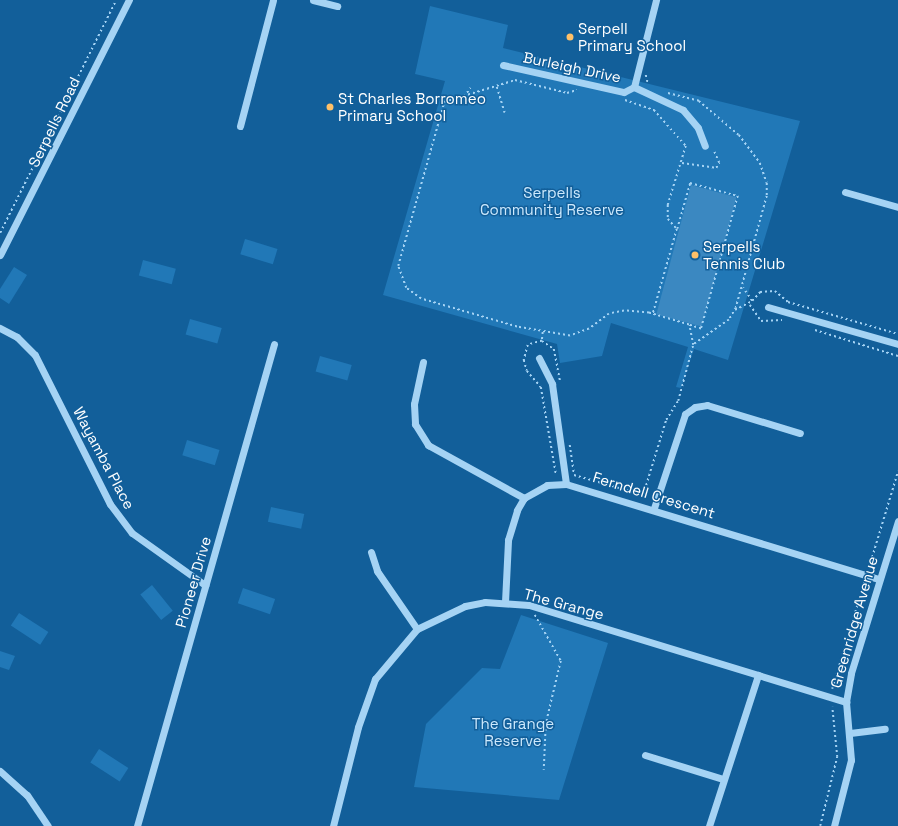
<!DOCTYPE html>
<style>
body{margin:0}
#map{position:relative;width:898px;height:826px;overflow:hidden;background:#125f9a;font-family:"Space Grotesk",sans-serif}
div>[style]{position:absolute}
.green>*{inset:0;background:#2178b7;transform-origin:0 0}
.building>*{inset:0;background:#3b88c1;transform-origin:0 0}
.path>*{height:1.5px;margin-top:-0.75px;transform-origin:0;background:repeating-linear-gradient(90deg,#a5d3f4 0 2px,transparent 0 5px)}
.minor>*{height:7px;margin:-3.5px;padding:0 3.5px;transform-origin:3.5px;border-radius:3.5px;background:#a5d3f4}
.dots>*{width:11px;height:11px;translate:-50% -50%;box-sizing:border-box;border:2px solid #125f9a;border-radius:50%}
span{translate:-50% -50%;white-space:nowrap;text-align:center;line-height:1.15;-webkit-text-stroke:3px #125f9a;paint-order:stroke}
.poi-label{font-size:15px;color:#fff}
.left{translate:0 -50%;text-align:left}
.street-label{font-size:15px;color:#fff}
.park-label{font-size:15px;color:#cde9fd}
</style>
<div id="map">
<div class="green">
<i style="clip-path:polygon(430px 6px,508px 25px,503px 48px,800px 121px,728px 360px,694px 349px,681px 388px,676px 387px,688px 347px,611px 323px,602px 356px,560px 363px,557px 344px,383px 295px,445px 81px,415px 74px)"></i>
<i style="left:245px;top:239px;width:34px;height:16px;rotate:17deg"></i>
<i style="left:143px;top:260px;width:34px;height:16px;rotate:15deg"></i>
<i style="clip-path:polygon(14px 267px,27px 275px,9px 304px,0 298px,0 289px)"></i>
<i style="left:190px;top:319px;width:33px;height:16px;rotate:16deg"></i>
<i style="left:320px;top:356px;width:33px;height:16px;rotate:16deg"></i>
<i style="left:187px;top:440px;width:34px;height:16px;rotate:17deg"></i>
<i style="left:271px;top:507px;width:34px;height:15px;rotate:12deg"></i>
<i style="left:152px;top:585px;width:33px;height:15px;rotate:51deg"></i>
<i style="left:243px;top:588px;width:34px;height:16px;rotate:19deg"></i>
<i style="left:19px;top:613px;width:35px;height:15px;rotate:33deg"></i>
<i style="clip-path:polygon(521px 615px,608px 643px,559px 800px,414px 787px,426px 724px,482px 668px,500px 669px)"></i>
<i style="clip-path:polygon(0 651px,15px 656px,9px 670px,0 667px)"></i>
<i style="left:99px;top:749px;width:35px;height:16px;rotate:33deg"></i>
</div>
<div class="building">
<i style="left:691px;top:185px;width:47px;height:134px;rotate:15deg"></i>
</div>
<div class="path">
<i style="left:646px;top:75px;width:9px;rotate:77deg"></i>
<i style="left:497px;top:87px;width:27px;rotate:73deg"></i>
<i style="left:668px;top:93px;width:32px;rotate:14deg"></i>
<i style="left:699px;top:101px;width:52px;rotate:40.4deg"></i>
<i style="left:739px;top:135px;width:35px;rotate:53deg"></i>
<i style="left:760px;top:163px;width:21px;rotate:71deg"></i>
<i style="left:767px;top:183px;width:13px;rotate:90deg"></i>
<i style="left:767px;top:196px;width:116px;rotate:105.5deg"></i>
<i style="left:736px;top:308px;width:14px;rotate:120deg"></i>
<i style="left:729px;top:320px;width:44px;rotate:145.2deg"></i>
<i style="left:464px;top:97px;width:11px;rotate:-56deg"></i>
<i style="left:625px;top:100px;width:31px;rotate:19deg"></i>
<i style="left:654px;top:110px;width:48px;rotate:48.4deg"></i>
<i style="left:686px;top:146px;width:62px;rotate:107deg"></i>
<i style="left:668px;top:205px;width:14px;rotate:90deg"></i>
<i style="left:668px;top:219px;width:13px;rotate:48deg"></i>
<i style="left:677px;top:229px;width:88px;rotate:105.8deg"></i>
<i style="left:682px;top:163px;width:34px;rotate:8deg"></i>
<i style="left:716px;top:168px;width:6px;rotate:-59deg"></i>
<i style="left:719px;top:163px;width:12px;rotate:-114deg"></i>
<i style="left:677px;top:229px;width:48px;rotate:-74.2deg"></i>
<i style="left:690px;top:183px;width:50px;rotate:15.2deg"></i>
<i style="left:738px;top:196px;width:138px;rotate:105.5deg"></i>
<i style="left:701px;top:329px;width:13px;rotate:-162deg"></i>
<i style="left:0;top:233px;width:260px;rotate:-63.5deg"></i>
<i style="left:752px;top:301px;width:12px;rotate:-48deg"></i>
<i style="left:760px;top:292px;width:15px;rotate:-4deg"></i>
<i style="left:775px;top:291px;width:17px;rotate:40deg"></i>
<i style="left:788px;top:302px;width:115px;rotate:16.2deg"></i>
<i style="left:750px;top:305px;width:19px;rotate:55deg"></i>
<i style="left:761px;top:321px;width:21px;rotate:-3deg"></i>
<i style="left:735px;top:310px;width:19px;rotate:-28deg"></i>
<i style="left:752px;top:301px;width:16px;rotate:-125deg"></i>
<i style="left:815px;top:330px;width:87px;rotate:17.4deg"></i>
<i style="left:543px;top:332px;width:9px;rotate:96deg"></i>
<i style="left:542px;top:341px;width:14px;rotate:34deg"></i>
<i style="left:554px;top:349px;width:32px;rotate:79deg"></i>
<i style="left:542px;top:341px;width:15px;rotate:164deg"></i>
<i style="left:528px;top:345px;width:16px;rotate:105deg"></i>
<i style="left:524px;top:360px;width:11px;rotate:75deg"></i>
<i style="left:527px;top:371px;width:21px;rotate:49deg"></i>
<i style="left:541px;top:387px;width:88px;rotate:80.2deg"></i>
<i style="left:570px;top:445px;width:28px;rotate:82deg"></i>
<i style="left:574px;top:475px;width:72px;rotate:16.2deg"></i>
<i style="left:643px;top:495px;width:78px;rotate:-73deg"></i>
<i style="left:666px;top:420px;width:22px;rotate:-58deg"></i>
<i style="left:678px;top:401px;width:58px;rotate:-75deg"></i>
<i style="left:693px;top:345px;width:20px;rotate:-101deg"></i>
<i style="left:689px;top:325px;width:42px;rotate:-163.3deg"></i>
<i style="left:649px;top:313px;width:25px;rotate:-175deg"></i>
<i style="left:624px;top:311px;width:15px;rotate:169deg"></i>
<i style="left:609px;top:314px;width:25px;rotate:143deg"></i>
<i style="left:589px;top:329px;width:20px;rotate:160deg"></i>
<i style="left:570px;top:336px;width:54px;rotate:-170.4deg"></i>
<i style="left:517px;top:327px;width:100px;rotate:-163.7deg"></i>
<i style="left:421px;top:299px;width:19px;rotate:-144deg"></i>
<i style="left:406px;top:288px;width:23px;rotate:-110deg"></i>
<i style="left:398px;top:266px;width:170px;rotate:-74.3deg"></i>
<i style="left:444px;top:102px;width:74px;rotate:-17.2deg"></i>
<i style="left:515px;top:80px;width:54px;rotate:14deg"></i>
<i style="left:567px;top:93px;width:10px;rotate:-17deg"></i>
<i style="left:869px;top:567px;width:100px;rotate:-73.2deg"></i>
<i style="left:535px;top:615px;width:53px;rotate:60.5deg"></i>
<i style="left:561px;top:661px;width:65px;rotate:103.4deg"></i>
<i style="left:546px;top:724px;width:46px;rotate:92.5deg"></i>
<i style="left:832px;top:689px;width:112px;rotate:-73.3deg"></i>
<i style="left:820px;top:826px;width:71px;rotate:-76.2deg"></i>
<i style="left:837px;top:757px;width:50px;rotate:-95.7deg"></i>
</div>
<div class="minor">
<i style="left:313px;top:0;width:25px;rotate:14deg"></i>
<i style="left:503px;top:65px;width:124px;rotate:12.6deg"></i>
<i style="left:624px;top:92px;width:11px;rotate:-27deg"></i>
<i style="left:634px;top:87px;width:90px;rotate:-75.8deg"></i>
<i style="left:634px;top:87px;width:54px;rotate:25.1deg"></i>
<i style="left:683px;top:110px;width:23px;rotate:50deg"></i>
<i style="left:698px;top:128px;width:19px;rotate:69deg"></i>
<i style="left:240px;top:126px;width:130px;rotate:-75.3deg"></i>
<i style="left:845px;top:192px;width:55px;rotate:15.8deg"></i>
<i style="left:0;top:255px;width:286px;rotate:-63.2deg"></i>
<i style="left:768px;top:307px;width:135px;rotate:15.9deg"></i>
<i style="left:0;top:328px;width:19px;rotate:28deg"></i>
<i style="left:17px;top:337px;width:25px;rotate:45deg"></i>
<i style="left:35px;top:355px;width:167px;rotate:63.3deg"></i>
<i style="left:110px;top:504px;width:36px;rotate:53deg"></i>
<i style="left:132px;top:533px;width:90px;rotate:35.5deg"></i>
<i style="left:539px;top:358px;width:29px;rotate:63deg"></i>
<i style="left:552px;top:384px;width:101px;rotate:82deg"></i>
<i style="left:423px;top:362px;width:43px;rotate:102.1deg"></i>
<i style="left:414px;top:404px;width:20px;rotate:87deg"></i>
<i style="left:415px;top:424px;width:25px;rotate:58deg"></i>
<i style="left:428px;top:445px;width:110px;rotate:28.9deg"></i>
<i style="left:654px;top:508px;width:99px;rotate:-71.7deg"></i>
<i style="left:685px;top:414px;width:12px;rotate:-35deg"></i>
<i style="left:695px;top:407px;width:12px;rotate:-9deg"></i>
<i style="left:707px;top:405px;width:97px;rotate:16.8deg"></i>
<i style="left:371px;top:552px;width:20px;rotate:72deg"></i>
<i style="left:377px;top:571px;width:70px;rotate:55.4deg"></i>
<i style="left:505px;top:602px;width:62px;rotate:-87.2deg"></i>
<i style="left:508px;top:540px;width:31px;rotate:-73deg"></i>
<i style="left:517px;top:510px;width:14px;rotate:-60deg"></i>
<i style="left:524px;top:498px;width:26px;rotate:-29deg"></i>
<i style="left:547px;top:485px;width:19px;rotate:-3deg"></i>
<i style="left:566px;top:484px;width:327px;rotate:16.9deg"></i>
<i style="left:850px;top:733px;width:35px;rotate:-7deg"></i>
<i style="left:645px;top:755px;width:82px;rotate:17.1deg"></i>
<i style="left:0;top:771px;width:36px;rotate:42deg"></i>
<i style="left:27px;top:795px;width:37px;rotate:56deg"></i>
<i style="left:137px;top:826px;width:501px;rotate:-74.13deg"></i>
<i style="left:333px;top:826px;width:102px;rotate:-75.8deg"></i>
<i style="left:358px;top:727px;width:51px;rotate:-70.5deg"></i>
<i style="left:375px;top:679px;width:65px;rotate:-50deg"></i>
<i style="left:417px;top:629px;width:53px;rotate:-25.6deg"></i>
<i style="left:465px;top:606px;width:20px;rotate:-11deg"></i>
<i style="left:485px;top:602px;width:44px;rotate:3.9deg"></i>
<i style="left:529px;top:605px;width:332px;rotate:17deg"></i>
<i style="left:709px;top:826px;width:159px;rotate:-72deg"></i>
<i style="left:834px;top:826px;width:68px;rotate:-75.6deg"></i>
<i style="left:851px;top:760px;width:58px;rotate:-94.9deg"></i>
<i style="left:846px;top:702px;width:29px;rotate:-80deg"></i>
<i style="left:851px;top:673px;width:159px;rotate:-72.8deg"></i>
</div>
<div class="dots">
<i style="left:570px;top:37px;background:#ffc068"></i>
<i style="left:330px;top:107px;background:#ffc068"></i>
<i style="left:695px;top:255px;background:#ffc068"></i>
</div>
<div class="poi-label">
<span class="left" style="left:578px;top:37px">Serpell<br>Primary School</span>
<span class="left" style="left:338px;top:107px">St Charles Borromeo<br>Primary School</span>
<span class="left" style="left:703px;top:255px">Serpells<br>Tennis Club</span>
</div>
<div class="street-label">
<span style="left:572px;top:67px;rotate:12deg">Burleigh Drive</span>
<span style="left:54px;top:122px;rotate:-64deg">Serpells Road</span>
<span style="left:104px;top:458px;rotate:62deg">Wayamba Place</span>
<span style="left:654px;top:495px;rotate:17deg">Ferndell Crescent</span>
<span style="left:193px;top:582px;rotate:-74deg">Pioneer Drive</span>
<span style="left:564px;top:604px;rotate:15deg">The Grange</span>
<span style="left:854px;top:622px;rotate:-74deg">Greenridge Avenue</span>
</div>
<div class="park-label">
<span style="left:552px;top:201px">Serpells<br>Community Reserve</span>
<span style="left:513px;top:732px">The Grange<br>Reserve</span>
</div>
</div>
